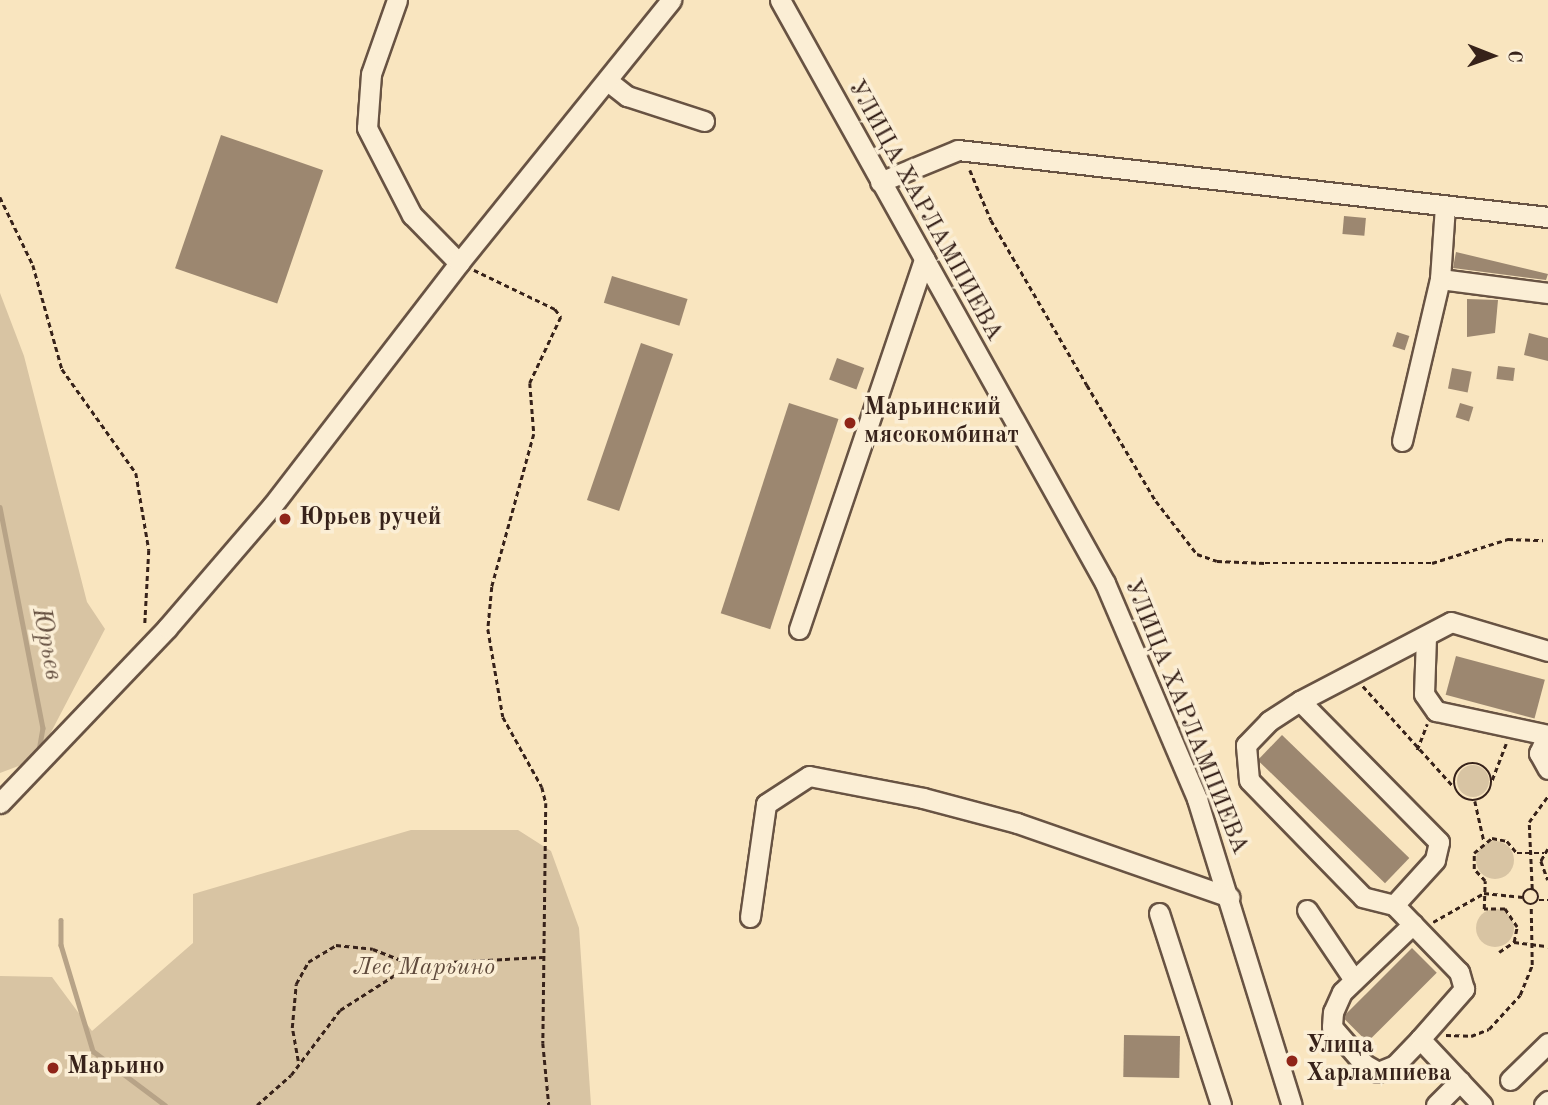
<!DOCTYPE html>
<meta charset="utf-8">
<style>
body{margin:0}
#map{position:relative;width:1548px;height:1105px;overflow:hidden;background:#f9e5bf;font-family:"Old Standard TT",serif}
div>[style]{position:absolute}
.green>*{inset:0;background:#d8c4a3}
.round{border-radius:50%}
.stream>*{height:4.5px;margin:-2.25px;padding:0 2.25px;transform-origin:2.25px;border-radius:2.25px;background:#b7a387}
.building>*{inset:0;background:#9c8770;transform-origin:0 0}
.path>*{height:2.5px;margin-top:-1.25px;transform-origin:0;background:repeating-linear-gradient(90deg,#37221a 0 5px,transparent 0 8.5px)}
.path>.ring{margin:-1.25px;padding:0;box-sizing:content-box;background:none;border:2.5px solid #37221a;border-radius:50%}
.roads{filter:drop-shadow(2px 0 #685343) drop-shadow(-2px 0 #685343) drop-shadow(0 2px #685343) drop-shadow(0 -2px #685343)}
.minor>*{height:19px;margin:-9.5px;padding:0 9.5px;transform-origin:9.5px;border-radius:9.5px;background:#fbeed5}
.dots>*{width:19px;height:19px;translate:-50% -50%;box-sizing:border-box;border:4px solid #fbeed5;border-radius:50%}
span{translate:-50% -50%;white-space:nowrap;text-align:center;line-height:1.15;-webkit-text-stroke:7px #fbeed5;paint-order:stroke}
.street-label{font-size:24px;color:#37221a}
.poi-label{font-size:24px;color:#37221a;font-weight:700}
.left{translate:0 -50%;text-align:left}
.park-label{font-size:24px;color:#5f4a3c;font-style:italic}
.water-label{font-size:26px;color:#644f40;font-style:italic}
.north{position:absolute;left:1457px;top:21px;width:70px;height:70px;-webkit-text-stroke:5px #fbeed5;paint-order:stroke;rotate:91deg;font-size:19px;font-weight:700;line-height:28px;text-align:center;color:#37221a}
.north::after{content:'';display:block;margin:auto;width:24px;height:32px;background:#37221a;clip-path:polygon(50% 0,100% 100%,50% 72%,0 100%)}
</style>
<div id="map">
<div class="green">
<i style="clip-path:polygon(0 293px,24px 356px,87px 602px,105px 629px,37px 759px,0 773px)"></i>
<i class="round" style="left:1457px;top:765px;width:32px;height:32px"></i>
<i style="clip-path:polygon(411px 830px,518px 830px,551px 851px,579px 928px,591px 1105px,0 1105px,0 976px,52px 977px,92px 1031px,193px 943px,193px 894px)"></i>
<i class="round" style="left:1476px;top:841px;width:38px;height:38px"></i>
<i class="round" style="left:1476px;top:909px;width:38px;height:38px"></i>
</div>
<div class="stream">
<i style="left:0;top:507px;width:225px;rotate:79deg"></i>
<i style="left:43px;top:728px;width:23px;rotate:100deg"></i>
<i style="left:61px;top:920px;width:25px;rotate:90deg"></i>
<i style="left:61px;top:945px;width:111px;rotate:73.2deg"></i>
<i style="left:93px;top:1051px;width:90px;rotate:36.9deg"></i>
</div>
<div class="building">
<i style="left:221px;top:135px;width:108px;height:141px;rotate:19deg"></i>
<i style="left:1344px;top:216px;width:22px;height:18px;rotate:5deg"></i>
<i style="clip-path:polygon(1456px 252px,1548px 274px,1546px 280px,1453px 268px)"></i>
<i style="left:612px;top:276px;width:79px;height:28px;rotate:17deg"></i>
<i style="clip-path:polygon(1467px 299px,1498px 300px,1495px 333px,1467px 337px)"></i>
<i style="left:1397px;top:332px;width:13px;height:15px;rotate:18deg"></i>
<i style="clip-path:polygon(1529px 333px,1548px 338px,1548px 361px,1524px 355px)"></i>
<i style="left:641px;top:343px;width:34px;height:166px;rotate:19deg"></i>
<i style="left:837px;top:358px;width:29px;height:23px;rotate:20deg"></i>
<i style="left:1498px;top:366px;width:17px;height:13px;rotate:7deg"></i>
<i style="left:1452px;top:368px;width:20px;height:21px;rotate:11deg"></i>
<i style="left:789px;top:403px;width:52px;height:221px;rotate:18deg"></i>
<i style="left:1460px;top:403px;width:14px;height:15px;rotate:17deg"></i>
<i style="left:1456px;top:656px;width:92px;height:40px;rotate:15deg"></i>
<i style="left:1282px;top:735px;width:177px;height:35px;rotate:44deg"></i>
<i style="left:1412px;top:948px;width:35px;height:98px;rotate:45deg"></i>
<i style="left:1124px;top:1035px;width:56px;height:42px;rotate:1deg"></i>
</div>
<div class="path">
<i style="left:970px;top:170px;width:54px;rotate:67.2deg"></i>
<i style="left:991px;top:220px;width:191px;rotate:59.8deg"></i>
<i style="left:1087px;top:385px;width:135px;rotate:59.3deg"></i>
<i style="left:1156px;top:501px;width:67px;rotate:52.3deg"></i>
<i style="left:1197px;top:554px;width:21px;rotate:19deg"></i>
<i style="left:1217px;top:561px;width:48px;rotate:2.4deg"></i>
<i style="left:1265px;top:563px;width:167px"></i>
<i style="left:1432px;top:563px;width:80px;rotate:-17.5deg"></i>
<i style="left:1508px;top:539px;width:35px;rotate:2deg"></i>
<i style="left:0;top:197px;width:76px;rotate:64.1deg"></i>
<i style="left:33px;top:265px;width:108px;rotate:74.4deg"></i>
<i style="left:62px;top:369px;width:128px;rotate:54.6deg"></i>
<i style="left:136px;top:473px;width:78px;rotate:80.4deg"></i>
<i style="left:149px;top:550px;width:75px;rotate:93.1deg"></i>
<i style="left:474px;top:270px;width:90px;rotate:25.7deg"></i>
<i style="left:555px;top:309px;width:10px;rotate:53deg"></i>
<i style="left:561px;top:317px;width:73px;rotate:115.2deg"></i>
<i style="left:530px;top:383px;width:51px;rotate:85.5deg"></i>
<i style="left:534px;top:434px;width:159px;rotate:105.4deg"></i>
<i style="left:492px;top:587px;width:42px;rotate:95.4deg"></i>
<i style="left:488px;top:629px;width:89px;rotate:80.3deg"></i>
<i style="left:503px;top:717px;width:80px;rotate:60.9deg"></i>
<i style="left:542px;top:787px;width:16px;rotate:76deg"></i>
<i style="left:546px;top:803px;width:240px;rotate:90.7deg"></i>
<i style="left:543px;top:1043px;width:62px;rotate:84.5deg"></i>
<i style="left:1363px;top:686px;width:136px;rotate:48deg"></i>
<i style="left:1417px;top:750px;width:28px;rotate:-69deg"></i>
<i class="ring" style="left:1454px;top:763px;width:35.5px;height:35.5px"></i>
<i style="left:1492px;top:780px;width:39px;rotate:-69deg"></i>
<i style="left:1475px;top:801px;width:41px;rotate:77.3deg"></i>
<i style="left:1548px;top:849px;width:14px;rotate:120deg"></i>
<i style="left:1541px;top:861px;width:20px;rotate:70deg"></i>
<i style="left:1532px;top:889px;width:67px;rotate:-92.6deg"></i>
<i style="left:1529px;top:822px;width:32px;rotate:-54deg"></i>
<i class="ring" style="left:1523px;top:889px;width:13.5px;height:13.5px"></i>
<i style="left:1539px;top:900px;width:9px"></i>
<i style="left:1433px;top:922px;width:59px;rotate:-29.6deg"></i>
<i style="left:1484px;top:893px;width:39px;rotate:6deg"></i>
<i style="left:1514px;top:942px;width:34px;rotate:7deg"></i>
<i style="left:1499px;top:952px;width:18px;rotate:-34deg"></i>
<i style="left:1514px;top:942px;width:15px;rotate:-79deg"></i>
<i style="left:1517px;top:927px;width:22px;rotate:-124deg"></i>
<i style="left:1505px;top:909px;width:21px;rotate:180deg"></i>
<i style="left:1484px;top:909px;width:28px;rotate:-88deg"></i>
<i style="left:1485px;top:881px;width:16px;rotate:-133deg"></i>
<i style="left:1474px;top:869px;width:16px;rotate:-90deg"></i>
<i style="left:1474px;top:853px;width:23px;rotate:-40deg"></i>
<i style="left:1492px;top:838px;width:15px;rotate:11deg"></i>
<i style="left:1507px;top:841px;width:16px;rotate:50deg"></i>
<i style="left:1517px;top:853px;width:27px"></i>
<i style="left:1446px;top:1035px;width:25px;rotate:2deg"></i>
<i style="left:1471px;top:1036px;width:19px;rotate:-21deg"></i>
<i style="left:1489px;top:1029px;width:46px;rotate:-47.6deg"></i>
<i style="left:1520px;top:995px;width:32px;rotate:-68deg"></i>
<i style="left:1532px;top:965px;width:59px;rotate:-91deg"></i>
<i style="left:298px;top:1061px;width:34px;rotate:-100deg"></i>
<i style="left:292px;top:1028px;width:44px;rotate:-84.8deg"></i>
<i style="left:296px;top:984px;width:25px;rotate:-61deg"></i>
<i style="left:308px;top:962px;width:33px;rotate:-31deg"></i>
<i style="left:336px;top:945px;width:37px;rotate:6deg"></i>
<i style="left:373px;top:949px;width:41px;rotate:21.5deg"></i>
<i style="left:257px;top:1105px;width:45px;rotate:-41.4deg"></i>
<i style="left:291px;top:1075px;width:81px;rotate:-53deg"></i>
<i style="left:340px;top:1010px;width:85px;rotate:-32.6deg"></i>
<i style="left:412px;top:964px;width:131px;rotate:-3.1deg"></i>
</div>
<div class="roads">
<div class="minor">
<i style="left:397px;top:0;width:78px;rotate:109.4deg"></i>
<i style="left:371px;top:74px;width:54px;rotate:94.2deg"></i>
<i style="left:367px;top:128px;width:98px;rotate:62.7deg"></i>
<i style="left:412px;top:215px;width:67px;rotate:45.6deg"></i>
<i style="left:780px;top:0;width:667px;rotate:60.86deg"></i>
<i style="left:1105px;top:583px;width:235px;rotate:66.9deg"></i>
<i style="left:1197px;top:799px;width:320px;rotate:72.8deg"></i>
<i style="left:609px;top:82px;width:23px;rotate:38deg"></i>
<i style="left:627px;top:96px;width:81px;rotate:18deg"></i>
<i style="left:880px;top:182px;width:84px;rotate:-22.3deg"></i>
<i style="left:958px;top:150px;width:594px;rotate:6.48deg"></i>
<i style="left:1440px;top:279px;width:109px;rotate:7.4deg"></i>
<i style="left:1402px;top:441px;width:166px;rotate:-76.8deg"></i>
<i style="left:1440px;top:279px;width:73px;rotate:-86.1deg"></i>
<i style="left:799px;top:629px;width:391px;rotate:-71.3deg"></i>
<i style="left:1426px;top:637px;width:57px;rotate:92deg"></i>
<i style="left:1424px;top:694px;width:21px;rotate:55deg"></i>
<i style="left:1436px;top:711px;width:115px;rotate:12.1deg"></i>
<i style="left:1300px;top:701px;width:198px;rotate:45.4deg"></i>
<i style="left:1439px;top:842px;width:18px;rotate:103deg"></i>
<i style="left:1435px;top:860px;width:61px;rotate:132.3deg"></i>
<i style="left:1547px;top:736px;width:19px;rotate:115deg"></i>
<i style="left:1539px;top:753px;width:18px;rotate:61deg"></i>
<i style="left:0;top:803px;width:242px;rotate:-46.3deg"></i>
<i style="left:167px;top:628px;width:161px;rotate:-49.3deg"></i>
<i style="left:272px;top:506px;width:307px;rotate:-52.4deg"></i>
<i style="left:459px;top:263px;width:338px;rotate:-51.1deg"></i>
<i style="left:1307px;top:910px;width:84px;rotate:56.1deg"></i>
<i style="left:1159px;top:913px;width:202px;rotate:72.1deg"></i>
<i style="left:750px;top:917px;width:114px;rotate:-81.9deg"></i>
<i style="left:766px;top:804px;width:51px;rotate:-33.1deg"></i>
<i style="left:809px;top:776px;width:116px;rotate:10.9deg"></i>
<i style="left:923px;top:798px;width:97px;rotate:14.9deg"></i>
<i style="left:1017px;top:823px;width:225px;rotate:19.2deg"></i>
<i style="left:1413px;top:924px;width:98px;rotate:136.2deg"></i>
<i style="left:1342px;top:992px;width:22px;rotate:114deg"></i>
<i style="left:1333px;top:1012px;width:15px;rotate:94deg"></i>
<i style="left:1332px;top:1027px;width:49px;rotate:49.1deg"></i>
<i style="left:1364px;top:1064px;width:16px;rotate:30deg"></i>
<i style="left:1378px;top:1072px;width:18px;rotate:-22deg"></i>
<i style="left:1395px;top:1065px;width:36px;rotate:-46deg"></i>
<i style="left:1420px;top:1039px;width:91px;rotate:46.8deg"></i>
<i style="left:1420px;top:1039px;width:67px;rotate:-48.7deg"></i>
<i style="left:1464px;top:989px;width:18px;rotate:-106deg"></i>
<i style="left:1459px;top:972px;width:93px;rotate:-134.1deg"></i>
<i style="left:1394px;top:905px;width:32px;rotate:-166deg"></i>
<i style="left:1363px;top:897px;width:163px;rotate:-134.3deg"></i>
<i style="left:1249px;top:780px;width:35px;rotate:-95deg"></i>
<i style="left:1246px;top:745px;width:33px;rotate:-46deg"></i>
<i style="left:1269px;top:721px;width:37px;rotate:-33deg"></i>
<i style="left:1300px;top:701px;width:170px;rotate:-27.6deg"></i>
<i style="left:1451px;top:622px;width:101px;rotate:16.6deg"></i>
<i style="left:1510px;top:1080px;width:53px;rotate:-44.2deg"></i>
<i style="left:1436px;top:1105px;width:34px;rotate:-45deg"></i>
<i style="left:1544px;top:1105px;width:6px;rotate:-45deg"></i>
</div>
</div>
<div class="dots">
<i style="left:850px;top:423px;background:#8f2418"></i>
<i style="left:285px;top:519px;background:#8f2418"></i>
<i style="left:1292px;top:1061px;background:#8f2418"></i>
<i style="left:53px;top:1068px;background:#8f2418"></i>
</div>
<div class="street-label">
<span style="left:924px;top:211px;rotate:61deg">УЛИЦА ХАРЛАМПИЕВА</span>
<span style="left:1185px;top:717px;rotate:68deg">УЛИЦА ХАРЛАМПИЕВА</span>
</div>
<div class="poi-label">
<span class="left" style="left:864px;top:423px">Марьинский<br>мясокомбинат</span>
<span class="left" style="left:299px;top:519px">Юрьев ручей</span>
<span class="left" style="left:1306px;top:1061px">Улица<br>Харлампиева</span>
<span class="left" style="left:67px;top:1068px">Марьино</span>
</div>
<div class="park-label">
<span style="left:424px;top:969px">Лес Марьино</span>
</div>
<div class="water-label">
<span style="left:46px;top:644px;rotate:79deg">Юрьев</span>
</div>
<div class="north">С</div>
</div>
